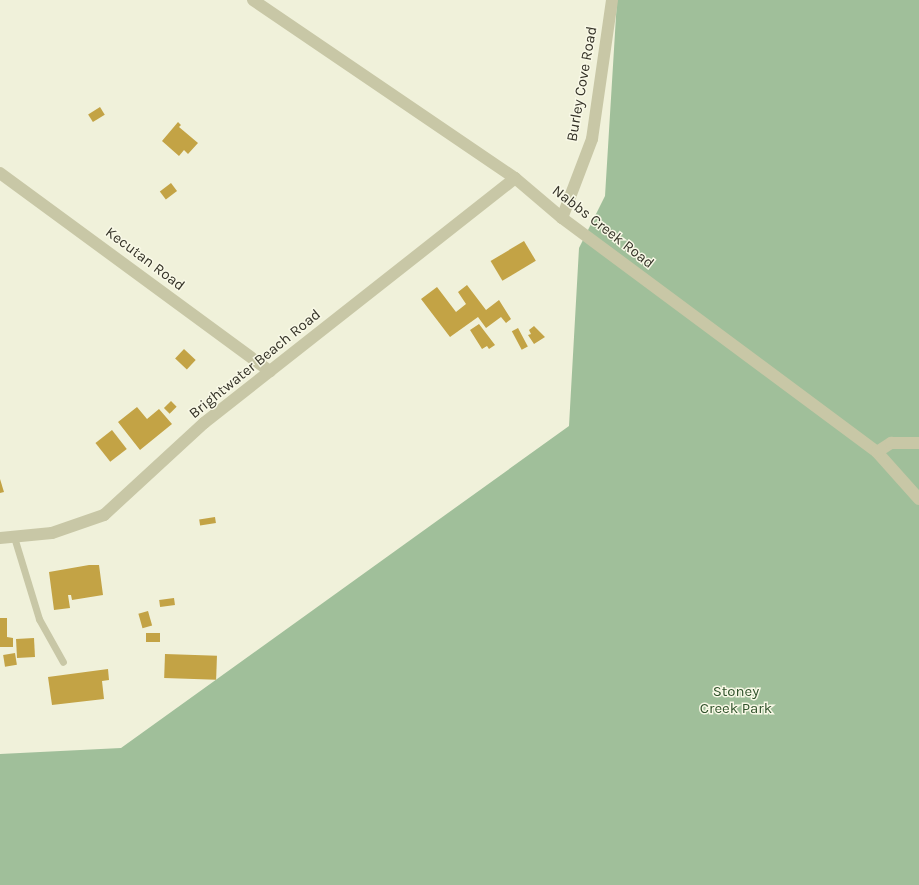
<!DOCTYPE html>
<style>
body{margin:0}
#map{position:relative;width:919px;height:885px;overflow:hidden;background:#f0f1da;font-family:Karla,sans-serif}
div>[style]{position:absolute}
.green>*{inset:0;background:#a0bf9a}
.building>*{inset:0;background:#c3a345;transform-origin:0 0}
.lane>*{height:7px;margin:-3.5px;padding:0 3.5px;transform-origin:3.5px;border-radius:3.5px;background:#c8c7a6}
.street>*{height:12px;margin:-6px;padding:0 6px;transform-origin:6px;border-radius:6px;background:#c8c7a6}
span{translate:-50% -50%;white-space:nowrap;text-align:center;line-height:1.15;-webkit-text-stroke:3px #f8f8e6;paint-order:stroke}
.street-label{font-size:15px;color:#343227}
.park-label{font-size:15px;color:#30522b}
</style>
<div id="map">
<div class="green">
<i style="clip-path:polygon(617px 0,919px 0,919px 885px,0 885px,0 754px,121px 748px,569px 426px,579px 248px,605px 196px)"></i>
</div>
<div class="building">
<i style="left:100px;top:107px;width:9px;height:14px;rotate:58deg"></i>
<i style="clip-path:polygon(178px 122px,181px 125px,179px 127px,198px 143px,188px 154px,184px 150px,179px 156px,162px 141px)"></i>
<i style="left:171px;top:183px;width:10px;height:14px;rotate:53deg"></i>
<i style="left:524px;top:241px;width:23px;height:39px;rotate:59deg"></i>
<i style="clip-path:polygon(467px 285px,486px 310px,499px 300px,511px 319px,506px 323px,501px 317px,486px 328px,478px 317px,450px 337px,421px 299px,437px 287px,456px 312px,466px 304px,458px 292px)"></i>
<i style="clip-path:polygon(479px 324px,495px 345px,489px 349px,487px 346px,482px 349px,470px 330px)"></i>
<i style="clip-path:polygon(534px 326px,545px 337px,534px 344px,528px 335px,531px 334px,529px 330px)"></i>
<i style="left:518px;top:328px;width:21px;height:7px;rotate:62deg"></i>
<i style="left:184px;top:349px;width:16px;height:13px;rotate:43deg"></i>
<i style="left:171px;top:401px;width:8px;height:10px;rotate:45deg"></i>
<i style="clip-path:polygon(137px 407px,147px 419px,159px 409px,172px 424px,140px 450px,118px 422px)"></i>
<i style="left:112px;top:430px;width:24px;height:21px;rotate:52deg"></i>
<i style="clip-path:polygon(0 479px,4px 492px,0 493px)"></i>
<i style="left:215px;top:517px;width:6px;height:16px;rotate:81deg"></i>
<i style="clip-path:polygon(89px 565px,99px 565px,103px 595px,72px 600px,71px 595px,68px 595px,70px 608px,54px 610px,49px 572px)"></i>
<i style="left:174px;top:598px;width:7px;height:15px;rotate:82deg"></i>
<i style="left:148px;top:611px;width:15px;height:10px;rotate:74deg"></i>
<i style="clip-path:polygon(0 618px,7px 618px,7px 637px,13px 638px,13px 647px,0 647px)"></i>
<i style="left:160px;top:633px;width:9px;height:14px;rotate:90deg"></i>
<i style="left:34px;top:638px;width:19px;height:18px;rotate:87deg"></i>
<i style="left:15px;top:653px;width:12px;height:12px;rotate:81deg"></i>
<i style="left:165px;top:654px;width:52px;height:24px;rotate:2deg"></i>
<i style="clip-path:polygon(108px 669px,109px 680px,102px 681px,104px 699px,52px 705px,48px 677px)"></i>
</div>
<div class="lane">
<i style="left:14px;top:537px;width:86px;rotate:73deg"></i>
<i style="left:39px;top:619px;width:49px;rotate:60.8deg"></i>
</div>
<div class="street">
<i style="left:253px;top:0;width:317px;rotate:34.2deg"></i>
<i style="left:515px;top:178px;width:62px;rotate:40.4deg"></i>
<i style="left:562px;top:218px;width:392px;rotate:36.6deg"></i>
<i style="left:877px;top:452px;width:63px;rotate:48.2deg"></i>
<i style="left:0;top:173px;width:335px;rotate:36.3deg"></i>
<i style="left:562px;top:218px;width:85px;rotate:-69.2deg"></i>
<i style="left:592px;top:139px;width:140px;rotate:-81.8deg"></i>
<i style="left:877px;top:452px;width:17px;rotate:-33deg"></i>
<i style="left:891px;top:443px;width:28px"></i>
<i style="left:0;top:538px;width:52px;rotate:-5.5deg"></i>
<i style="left:52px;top:533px;width:55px;rotate:-19.1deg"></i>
<i style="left:104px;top:515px;width:136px;rotate:-42.6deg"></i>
<i style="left:204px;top:423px;width:396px;rotate:-38.2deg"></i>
</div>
<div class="street-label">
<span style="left:582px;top:84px;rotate:-80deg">Burley Cove Road</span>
<span style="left:603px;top:227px;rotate:38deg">Nabbs Creek Road</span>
<span style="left:145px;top:259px;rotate:37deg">Kecutan Road</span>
<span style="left:255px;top:364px;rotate:-39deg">Brightwater Beach Road</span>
</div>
<div class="park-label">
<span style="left:736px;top:700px">Stoney<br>Creek Park</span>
</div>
</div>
